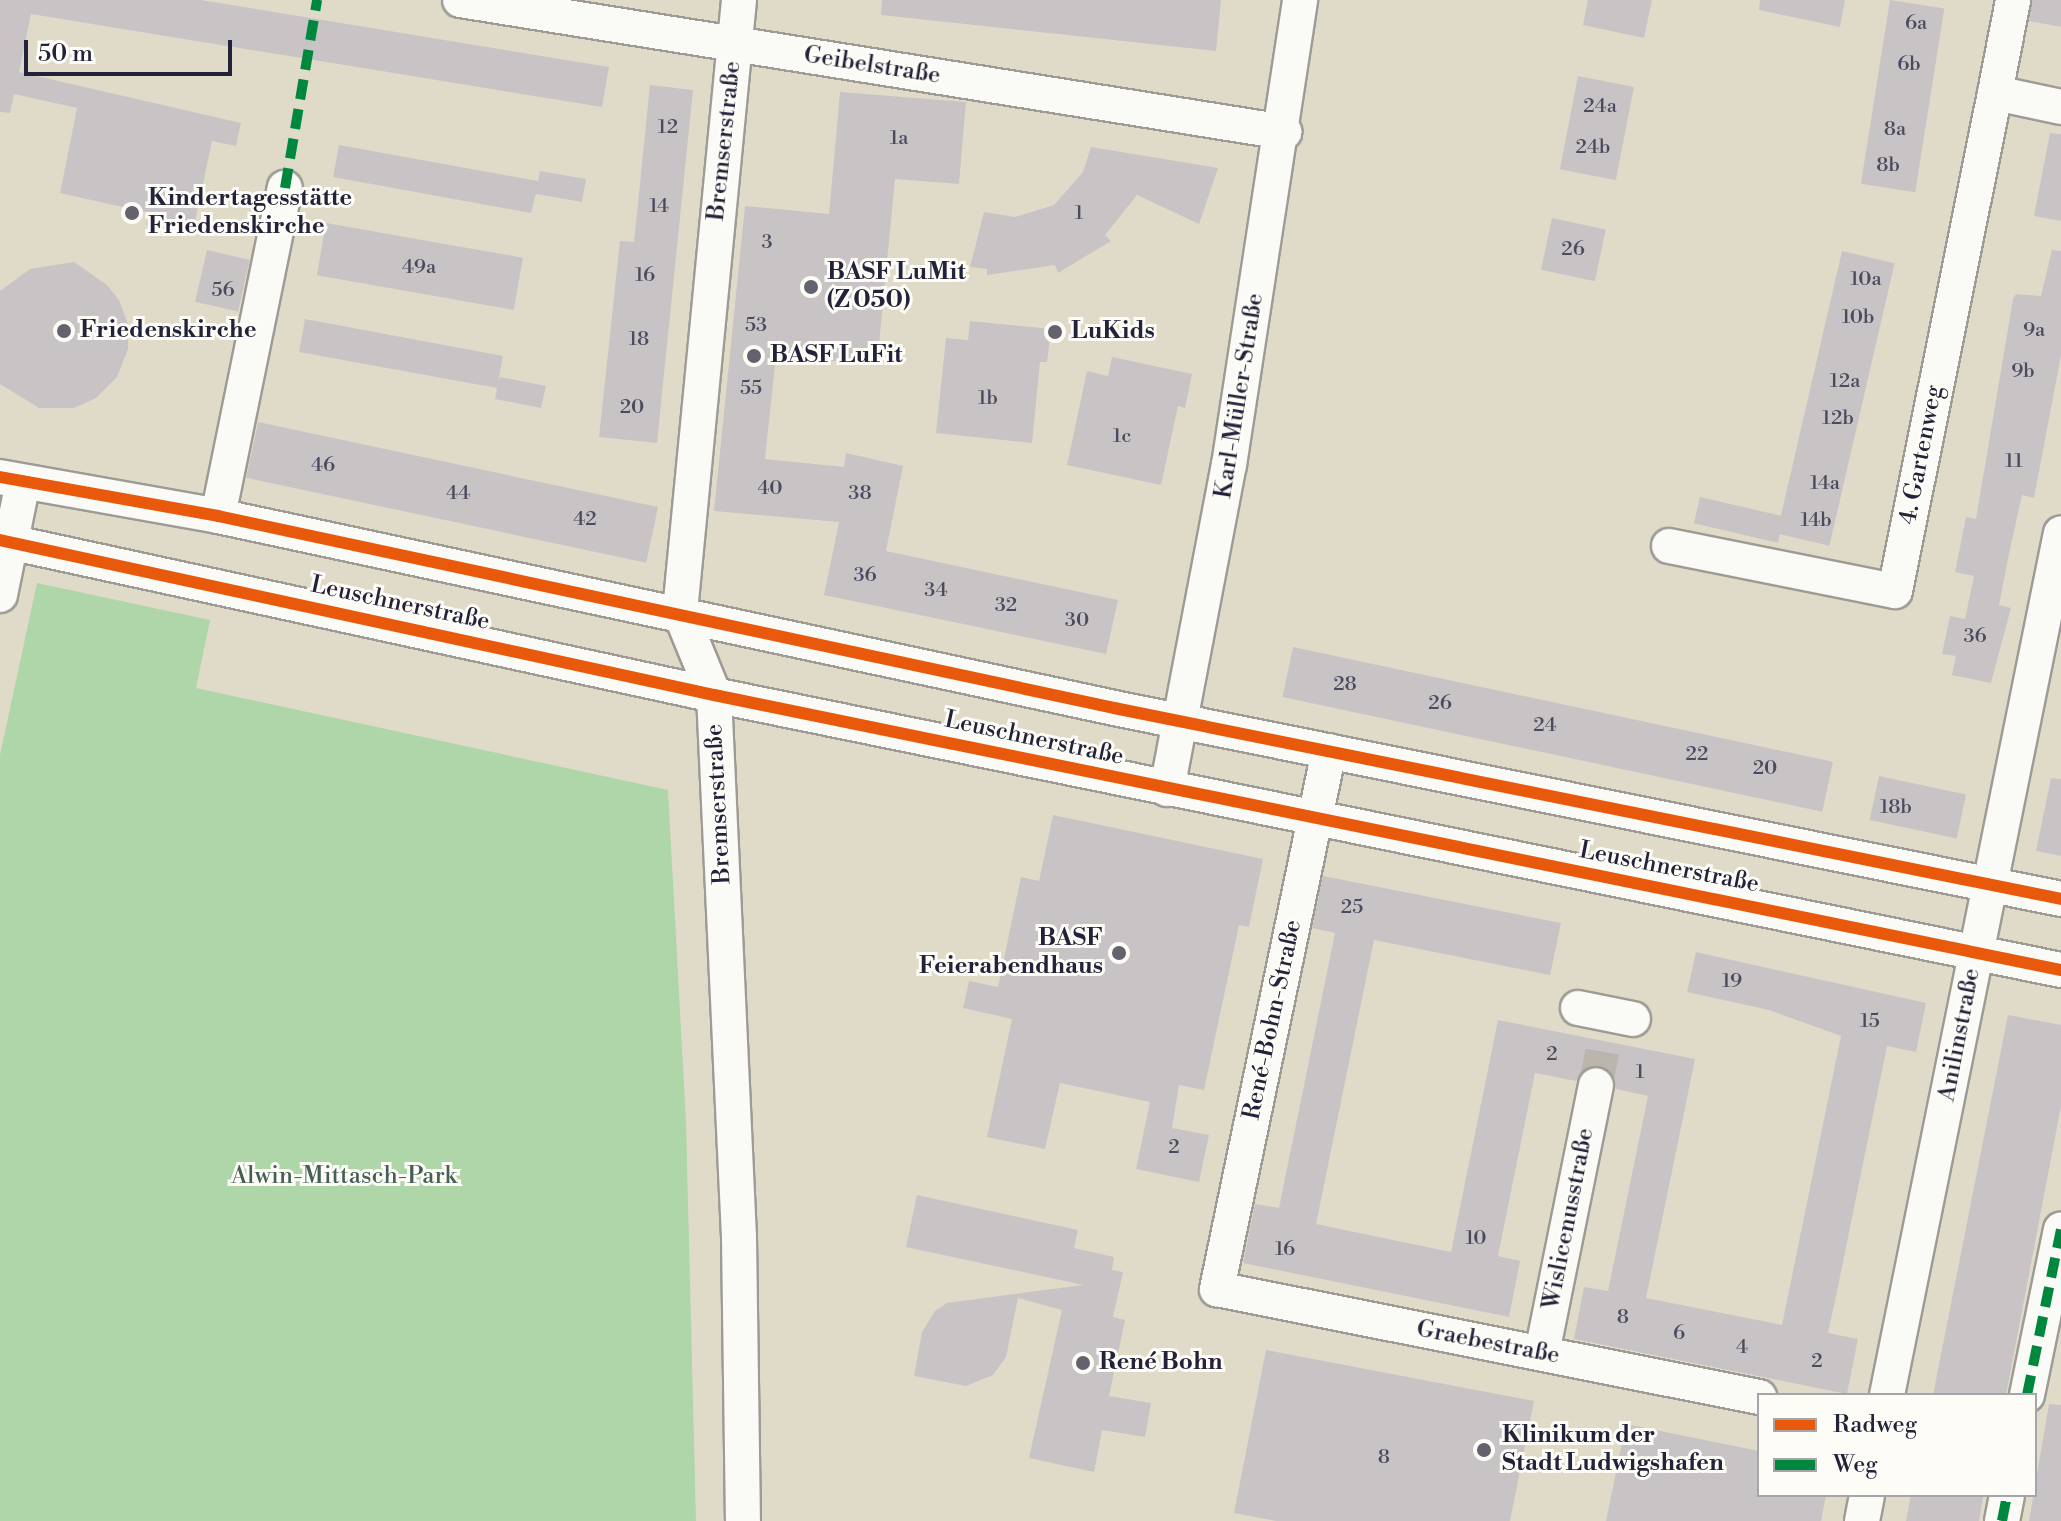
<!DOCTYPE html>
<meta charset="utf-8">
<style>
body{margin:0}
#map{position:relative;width:2061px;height:1521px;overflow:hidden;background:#e0dbc9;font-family:"Libre Bodoni",serif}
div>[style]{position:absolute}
.green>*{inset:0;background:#aed6a9}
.building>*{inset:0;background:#c8c4c5;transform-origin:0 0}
.minor-tunnel>*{height:34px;margin-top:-17px;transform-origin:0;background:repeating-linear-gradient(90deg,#bab6ad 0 34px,transparent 0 51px)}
.roads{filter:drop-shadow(2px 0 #9d9b94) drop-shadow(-2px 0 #9d9b94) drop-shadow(0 2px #9d9b94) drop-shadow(0 -2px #9d9b94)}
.minor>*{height:34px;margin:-17px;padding:0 17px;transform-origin:17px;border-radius:17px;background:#fafaf7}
.quiet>*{height:10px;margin-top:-5px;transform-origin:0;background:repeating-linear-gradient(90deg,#00873e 0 20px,transparent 0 30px)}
.cycleway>*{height:12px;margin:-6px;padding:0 6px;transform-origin:6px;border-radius:6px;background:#e8590c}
.dots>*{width:22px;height:22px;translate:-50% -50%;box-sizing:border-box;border:4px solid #fdfcf7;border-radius:50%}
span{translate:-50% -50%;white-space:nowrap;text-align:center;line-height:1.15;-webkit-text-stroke:6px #fdfcf7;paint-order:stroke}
.number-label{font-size:20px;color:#4c4a5e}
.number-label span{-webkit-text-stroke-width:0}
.street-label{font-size:24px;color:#22223b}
.poi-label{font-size:24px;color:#22223b;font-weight:700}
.left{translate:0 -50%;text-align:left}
.right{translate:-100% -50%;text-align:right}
.park-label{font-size:24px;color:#455f58}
.legend{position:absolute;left:1757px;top:1393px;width:280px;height:104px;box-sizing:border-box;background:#fdfcf7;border:2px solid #a5a5ac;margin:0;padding:10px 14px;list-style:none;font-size:24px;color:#22223b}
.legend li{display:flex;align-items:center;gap:16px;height:40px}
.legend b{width:40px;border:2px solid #a5a5ac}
.scale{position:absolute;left:24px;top:40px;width:208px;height:36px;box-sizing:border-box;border:4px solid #22223b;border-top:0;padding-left:10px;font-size:24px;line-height:28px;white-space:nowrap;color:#22223b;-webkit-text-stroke:6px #fdfcf7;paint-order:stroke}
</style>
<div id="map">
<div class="green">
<i style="clip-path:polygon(37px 583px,210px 620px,196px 688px,668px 790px,686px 1122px,696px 1521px,0 1521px,0 755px)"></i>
</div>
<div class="building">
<i style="clip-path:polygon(0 0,201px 0,609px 67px,602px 107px,31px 14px,19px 72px,241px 123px,236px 146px,212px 141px,192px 235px,146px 225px,149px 213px,60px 193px,77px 108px,14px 94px,10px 113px,0 112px)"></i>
<i style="clip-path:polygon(882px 0,1221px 0,1216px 51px,881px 15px)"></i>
<i style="clip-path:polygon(1588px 0,1652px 0,1644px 38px,1583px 25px)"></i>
<i style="clip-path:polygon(1760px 0,1845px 0,1840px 27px,1759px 10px)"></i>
<i style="left:1890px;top:0;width:55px;height:186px;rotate:9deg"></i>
<i style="clip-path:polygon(2032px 0,2061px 0,2061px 27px,2029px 21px)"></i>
<i style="left:1578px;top:76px;width:57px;height:95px;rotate:11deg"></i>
<i style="clip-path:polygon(650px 85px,693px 90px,657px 443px,599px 437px,620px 241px,634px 242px)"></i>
<i style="clip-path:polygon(840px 92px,966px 102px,959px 184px,895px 179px,877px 365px,776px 356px,765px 459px,844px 467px,846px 453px,903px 466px,886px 551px,1118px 600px,1106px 654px,824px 595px,839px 522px,714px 511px,745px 206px,829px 214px)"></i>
<i style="clip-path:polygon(2050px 133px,2061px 134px,2061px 221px,2034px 216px)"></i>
<i style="clip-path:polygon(339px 145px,538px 181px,540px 171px,586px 179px,582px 202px,536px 194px,531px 213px,333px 177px)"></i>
<i style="clip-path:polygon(1091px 147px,1218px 168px,1199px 224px,1137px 195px,1105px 235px,1111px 241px,1058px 273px,1055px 265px,987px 275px,987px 269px,970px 267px,984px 212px,1015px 217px,1054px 205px,1083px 172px)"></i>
<i style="left:1552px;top:218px;width:55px;height:53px;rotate:12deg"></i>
<i style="left:326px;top:223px;width:200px;height:53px;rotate:10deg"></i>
<i style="left:207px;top:250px;width:44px;height:53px;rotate:13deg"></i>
<i style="clip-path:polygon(2052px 250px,2061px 251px,2061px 355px,2034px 498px,2022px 495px,2009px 554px,1999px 605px,2011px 608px,1991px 683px,1952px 675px,1956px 656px,1942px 654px,1950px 616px,1965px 619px,1974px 576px,1955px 572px,1966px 517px,1976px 519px,2013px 299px,2016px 294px,2041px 296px)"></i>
<i style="left:1842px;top:251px;width:54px;height:290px;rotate:13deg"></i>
<i style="clip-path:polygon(74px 262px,107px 285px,119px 300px,128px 324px,128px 349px,117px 377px,96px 398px,74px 408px,39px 408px,0 384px,0 291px,30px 269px)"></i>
<i style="clip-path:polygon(305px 319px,503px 356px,498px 383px,500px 377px,546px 386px,541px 408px,495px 399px,497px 388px,299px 352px)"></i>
<i style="clip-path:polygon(970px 321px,1051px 329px,1047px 362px,1040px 362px,1032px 443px,936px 433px,946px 338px,968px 340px)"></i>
<i style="clip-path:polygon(1112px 357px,1192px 374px,1185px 408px,1178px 406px,1161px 485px,1067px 465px,1087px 371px,1108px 376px)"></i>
<i style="left:258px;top:422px;width:409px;height:57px;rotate:12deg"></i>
<i style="left:1700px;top:497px;width:86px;height:27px;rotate:13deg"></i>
<i style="left:1293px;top:647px;width:552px;height:51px;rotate:12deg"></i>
<i style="left:1879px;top:776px;width:89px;height:45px;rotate:12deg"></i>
<i style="clip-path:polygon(2051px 778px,2061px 779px,2061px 856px,2036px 851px)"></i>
<i style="clip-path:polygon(1053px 815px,1263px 859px,1249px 927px,1239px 925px,1204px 1090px,1179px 1085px,1172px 1128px,1209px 1135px,1199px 1182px,1136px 1169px,1150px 1102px,1060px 1083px,1045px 1149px,987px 1137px,1012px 1019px,963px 1008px,969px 981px,998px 987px,1021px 877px,1039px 881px)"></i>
<i style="clip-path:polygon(1323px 876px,1561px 923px,1550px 975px,1374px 940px,1316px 1224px,1451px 1252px,1498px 1020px,1695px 1059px,1646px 1298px,1782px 1325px,1841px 1036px,1769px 1010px,1687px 992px,1696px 952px,1926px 1003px,1916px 1052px,1887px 1046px,1835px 1301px,1828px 1333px,1858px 1339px,1847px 1394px,1574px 1339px,1584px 1287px,1608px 1291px,1648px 1096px,1616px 1089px,1615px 1078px,1601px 1066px,1589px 1066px,1576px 1081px,1535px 1073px,1498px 1256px,1520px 1261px,1509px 1317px,1243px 1263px,1255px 1204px,1279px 1208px,1335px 933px,1312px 928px)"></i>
<i style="clip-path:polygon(2008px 1015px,2061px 1025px,2061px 1106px,2006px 1395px,1933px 1395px)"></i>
<i style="clip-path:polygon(917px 1195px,1078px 1230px,1074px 1248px,1114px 1257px,1112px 1270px,1123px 1272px,1113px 1317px,1125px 1320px,1109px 1396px,1151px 1403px,1145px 1437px,1102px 1430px,1094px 1472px,1029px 1458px,1062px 1310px,1018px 1298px,1006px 1357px,993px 1375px,966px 1386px,914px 1376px,922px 1332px,935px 1311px,947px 1303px,1083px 1285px,906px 1247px)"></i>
<i style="clip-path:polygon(1266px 1350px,1534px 1401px,1510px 1521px,1276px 1521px,1234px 1513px)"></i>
<i style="clip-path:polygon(2049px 1404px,2061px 1405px,2061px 1521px,2029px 1521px)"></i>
<i style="clip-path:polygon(1626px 1424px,1759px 1451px,1759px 1495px,1826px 1495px,1821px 1521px,1606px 1521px)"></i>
<i style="clip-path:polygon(1911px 1495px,1983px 1497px,1979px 1521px,1906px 1521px)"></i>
</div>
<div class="minor-tunnel">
<i style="left:1596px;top:1085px;width:45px;rotate:-79.7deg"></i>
</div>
<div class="roads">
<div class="minor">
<i style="left:460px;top:0;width:835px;rotate:9.1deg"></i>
<i style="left:739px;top:0;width:615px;rotate:95.51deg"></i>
<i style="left:680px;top:612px;width:90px;rotate:67.7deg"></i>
<i style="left:714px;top:695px;width:543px;rotate:87.36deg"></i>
<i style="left:739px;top:1237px;width:284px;rotate:89.2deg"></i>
<i style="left:1995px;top:93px;width:95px;rotate:-79deg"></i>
<i style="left:0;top:477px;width:221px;rotate:10.1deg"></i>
<i style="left:218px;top:516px;width:916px;rotate:12.09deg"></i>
<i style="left:1114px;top:708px;width:966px;rotate:11.4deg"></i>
<i style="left:218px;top:516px;width:335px;rotate:-78.5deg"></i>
<i style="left:0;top:540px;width:731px;rotate:12.25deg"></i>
<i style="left:714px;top:695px;width:1375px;rotate:11.54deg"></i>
<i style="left:1669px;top:546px;width:230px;rotate:11.3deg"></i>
<i style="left:1895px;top:591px;width:508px;rotate:-78.65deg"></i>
<i style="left:1995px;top:93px;width:67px;rotate:12deg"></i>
<i style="left:0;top:595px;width:115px;rotate:-78.5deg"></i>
<i style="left:1329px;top:751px;width:550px;rotate:101.76deg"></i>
<i style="left:1217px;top:1289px;width:553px;rotate:11.27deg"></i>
<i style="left:1167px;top:789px;width:330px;rotate:-79.2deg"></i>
<i style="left:1229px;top:465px;width:470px;rotate:-81.3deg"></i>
<i style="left:1578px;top:1008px;width:56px;rotate:11.3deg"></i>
<i style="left:1542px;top:1353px;width:273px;rotate:-78.6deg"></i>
<i style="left:1887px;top:1395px;width:879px;rotate:-78.59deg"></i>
<i style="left:2027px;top:1395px;width:169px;rotate:-78.4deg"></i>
<i style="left:1862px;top:1521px;width:26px;rotate:-79deg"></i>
<i style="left:2002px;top:1521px;width:26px;rotate:-79deg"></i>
</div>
</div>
<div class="quiet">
<i style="left:285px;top:188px;width:191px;rotate:-80.3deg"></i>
<i style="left:2027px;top:1395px;width:169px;rotate:-78.4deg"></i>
<i style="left:2002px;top:1521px;width:26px;rotate:-79deg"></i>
</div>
<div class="cycleway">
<i style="left:0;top:477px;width:221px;rotate:10.1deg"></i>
<i style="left:218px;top:516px;width:916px;rotate:12.09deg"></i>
<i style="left:1114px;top:708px;width:966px;rotate:11.4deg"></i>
<i style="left:0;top:540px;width:731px;rotate:12.25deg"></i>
<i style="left:714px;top:695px;width:1375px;rotate:11.54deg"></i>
</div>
<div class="dots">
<i style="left:132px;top:213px;background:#64636d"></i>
<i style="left:811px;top:287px;background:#64636d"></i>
<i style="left:64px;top:331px;background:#64636d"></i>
<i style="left:1055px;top:332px;background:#64636d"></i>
<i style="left:754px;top:356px;background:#64636d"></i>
<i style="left:1119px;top:953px;background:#64636d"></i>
<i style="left:1083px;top:1363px;background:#64636d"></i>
<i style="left:1484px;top:1450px;background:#64636d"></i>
</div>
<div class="number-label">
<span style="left:1916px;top:23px">6a</span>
<span style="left:1909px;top:64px">6b</span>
<span style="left:1600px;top:106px">24a</span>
<span style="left:668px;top:127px">12</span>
<span style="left:1895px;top:129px">8a</span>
<span style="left:899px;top:138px">1a</span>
<span style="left:1593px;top:147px">24b</span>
<span style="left:1888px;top:165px">8b</span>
<span style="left:659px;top:206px">14</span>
<span style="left:1079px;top:213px">1</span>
<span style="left:767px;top:242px">3</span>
<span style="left:1573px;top:249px">26</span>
<span style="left:419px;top:267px">49a</span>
<span style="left:645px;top:275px">16</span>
<span style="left:1866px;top:279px">10a</span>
<span style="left:223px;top:290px">56</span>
<span style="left:1858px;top:317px">10b</span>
<span style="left:756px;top:325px">53</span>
<span style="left:2034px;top:330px">9a</span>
<span style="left:639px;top:339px">18</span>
<span style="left:2023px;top:371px">9b</span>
<span style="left:1845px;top:381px">12a</span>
<span style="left:751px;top:388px">55</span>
<span style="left:988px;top:398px">1b</span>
<span style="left:632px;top:407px">20</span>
<span style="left:1838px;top:418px">12b</span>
<span style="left:1122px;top:436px">1c</span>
<span style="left:2014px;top:461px">11</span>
<span style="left:323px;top:465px">46</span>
<span style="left:1825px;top:483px">14a</span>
<span style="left:770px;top:488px">40</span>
<span style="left:458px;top:493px">44</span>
<span style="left:860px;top:493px">38</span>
<span style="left:585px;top:519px">42</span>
<span style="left:1816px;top:520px">14b</span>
<span style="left:865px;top:575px">36</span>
<span style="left:936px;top:590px">34</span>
<span style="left:1006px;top:605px">32</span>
<span style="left:1077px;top:620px">30</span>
<span style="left:1975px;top:636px">36</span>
<span style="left:1345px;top:684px">28</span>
<span style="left:1440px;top:703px">26</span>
<span style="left:1545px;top:725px">24</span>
<span style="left:1697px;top:754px">22</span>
<span style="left:1765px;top:768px">20</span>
<span style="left:1896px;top:807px">18b</span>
<span style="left:1352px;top:907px">25</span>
<span style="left:1732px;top:981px">19</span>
<span style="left:1870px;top:1021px">15</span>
<span style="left:1552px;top:1054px">2</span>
<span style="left:1640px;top:1072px">1</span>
<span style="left:1174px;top:1147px">2</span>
<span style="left:1476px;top:1238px">10</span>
<span style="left:1285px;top:1249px">16</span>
<span style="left:1623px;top:1317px">8</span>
<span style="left:1679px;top:1333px">6</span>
<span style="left:1742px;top:1347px">4</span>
<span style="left:1817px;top:1361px">2</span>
<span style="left:1384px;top:1457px">8</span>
</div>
<div class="street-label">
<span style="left:872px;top:66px;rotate:9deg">Geibelstraße</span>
<span style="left:725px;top:141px;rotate:-84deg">Bremserstraße</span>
<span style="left:1240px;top:396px;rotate:-81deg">Karl-Müller-Straße</span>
<span style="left:1922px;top:455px;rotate:-79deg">4. Gartenweg</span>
<span style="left:400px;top:604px;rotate:12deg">Leuschnerstraße</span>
<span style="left:1034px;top:739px;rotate:12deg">Leuschnerstraße</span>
<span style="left:719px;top:804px;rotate:-93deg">Bremserstraße</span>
<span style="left:1669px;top:868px;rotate:11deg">Leuschnerstraße</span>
<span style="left:1273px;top:1020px;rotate:-78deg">René-Bohn-Straße</span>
<span style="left:1960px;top:1035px;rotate:-79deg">Anilinstraße</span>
<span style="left:1569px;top:1219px;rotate:-79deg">Wislicenusstraße</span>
<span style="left:1488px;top:1343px;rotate:11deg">Graebestraße</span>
</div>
<div class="poi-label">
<span class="left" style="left:148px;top:213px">Kindertagesstätte<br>Friedenskirche</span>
<span class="left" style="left:827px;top:287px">BASF LuMit<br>(Z 050)</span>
<span class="left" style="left:80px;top:331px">Friedenskirche</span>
<span class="left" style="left:1071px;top:332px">LuKids</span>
<span class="left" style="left:770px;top:356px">BASF LuFit</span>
<span class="right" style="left:1103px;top:953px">BASF<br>Feierabendhaus</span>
<span class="left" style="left:1099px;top:1363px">René Bohn</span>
<span class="left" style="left:1502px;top:1450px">Klinikum der<br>Stadt Ludwigshafen</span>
</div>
<div class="park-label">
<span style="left:344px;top:1177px">Alwin-Mittasch-Park</span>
</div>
<ul class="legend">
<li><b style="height:10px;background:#e8590c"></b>Radweg</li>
<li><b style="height:10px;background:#00873e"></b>Weg</li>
</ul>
<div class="scale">50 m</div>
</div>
